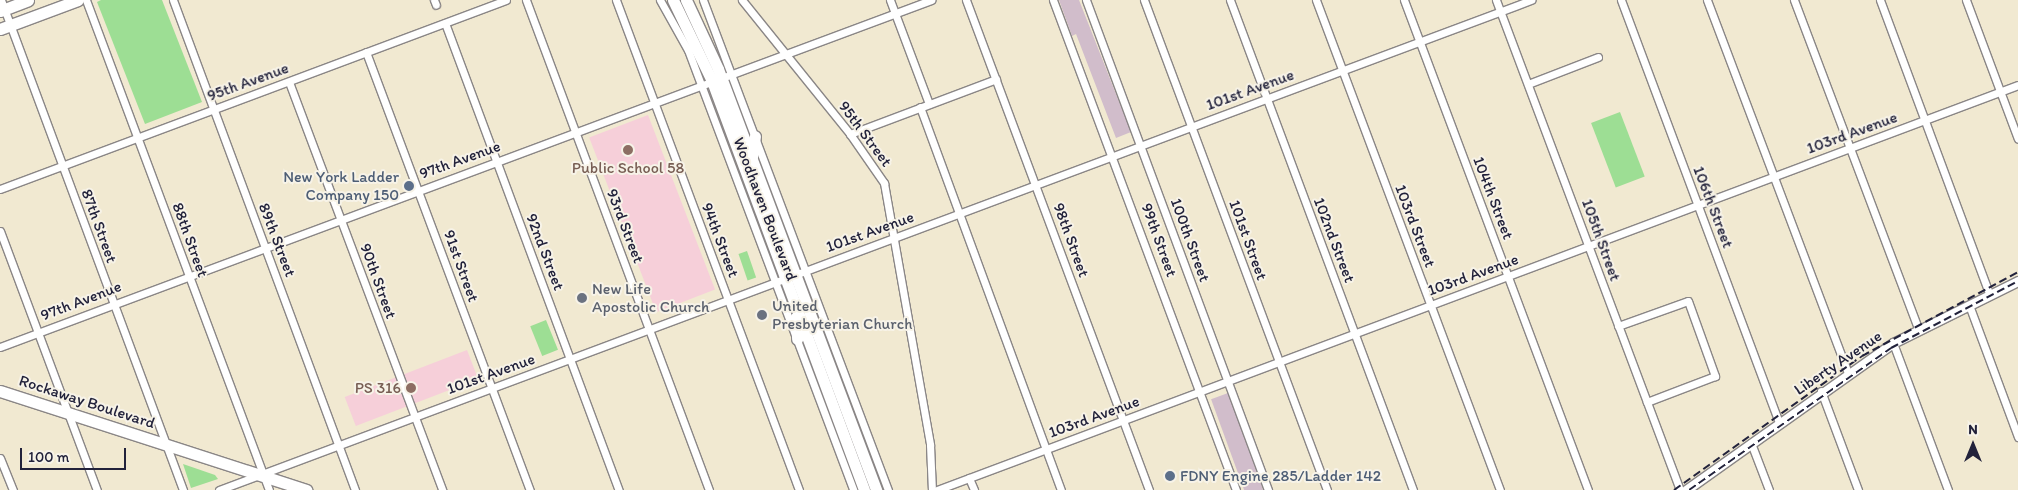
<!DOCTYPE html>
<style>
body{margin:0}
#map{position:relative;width:2018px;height:490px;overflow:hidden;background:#f1e9d1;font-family:Itim,sans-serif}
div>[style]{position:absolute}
.built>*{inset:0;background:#f6cfd9;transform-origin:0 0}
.industrial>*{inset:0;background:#d1bdcb;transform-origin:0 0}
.green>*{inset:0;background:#9dde94;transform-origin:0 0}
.roads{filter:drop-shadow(1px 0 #8a8686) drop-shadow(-1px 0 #8a8686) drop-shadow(0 1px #8a8686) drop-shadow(0 -1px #8a8686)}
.minor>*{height:7px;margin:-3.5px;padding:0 3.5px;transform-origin:3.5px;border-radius:3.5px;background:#fff}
.tertiary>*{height:9px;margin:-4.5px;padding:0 4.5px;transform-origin:4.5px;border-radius:4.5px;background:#fff}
.primary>*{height:11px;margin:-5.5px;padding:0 5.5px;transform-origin:5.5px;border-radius:5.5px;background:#fff}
.rail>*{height:2px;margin-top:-1px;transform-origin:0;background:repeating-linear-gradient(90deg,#22223b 0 8px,transparent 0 12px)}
.dots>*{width:14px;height:14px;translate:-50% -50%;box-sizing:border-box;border:2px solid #f7f3e8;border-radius:50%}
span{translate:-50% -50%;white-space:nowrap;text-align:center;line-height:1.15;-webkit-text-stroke:4px #f7f3e8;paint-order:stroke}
.street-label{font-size:16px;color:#22223b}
.education-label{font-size:16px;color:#785e54}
.right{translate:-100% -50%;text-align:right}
.service-label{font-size:16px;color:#4e5e75}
.left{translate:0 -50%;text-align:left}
.worship-label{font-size:16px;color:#5b616d}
.north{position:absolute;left:1948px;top:420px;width:50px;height:50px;-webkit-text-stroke:4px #f7f3e8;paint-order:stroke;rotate:0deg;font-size:14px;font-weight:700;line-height:20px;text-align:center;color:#22223b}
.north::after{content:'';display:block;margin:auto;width:18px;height:22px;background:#22223b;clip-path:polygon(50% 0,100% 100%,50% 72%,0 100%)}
.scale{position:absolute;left:20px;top:448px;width:106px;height:22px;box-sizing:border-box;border:2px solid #22223b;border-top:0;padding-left:6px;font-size:15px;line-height:18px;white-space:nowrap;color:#22223b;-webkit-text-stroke:4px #f7f3e8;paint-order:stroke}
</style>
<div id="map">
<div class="built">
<i style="left:648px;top:115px;width:187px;height:63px;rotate:69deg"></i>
<i style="left:467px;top:350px;width:31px;height:131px;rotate:69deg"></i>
</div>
<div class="industrial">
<i style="clip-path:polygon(1059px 0,1079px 0,1131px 132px,1116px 138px,1076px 34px,1072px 36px)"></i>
<i style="left:1228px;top:393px;width:103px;height:18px;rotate:70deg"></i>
</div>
<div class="green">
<i style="clip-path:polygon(101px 0,162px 0,202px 102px,145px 124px,97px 2px)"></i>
<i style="left:1620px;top:112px;width:69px;height:31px;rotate:69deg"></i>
<i style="left:747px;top:251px;width:28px;height:9px;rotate:71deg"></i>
<i style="left:546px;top:320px;width:32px;height:17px;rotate:68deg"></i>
<i style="clip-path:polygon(183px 464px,215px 475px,218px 479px,191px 488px)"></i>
</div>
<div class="roads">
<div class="minor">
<i style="left:1px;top:0;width:523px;rotate:69.62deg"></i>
<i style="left:86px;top:0;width:523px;rotate:69.52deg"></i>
<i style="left:173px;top:0;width:523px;rotate:69.62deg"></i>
<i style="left:434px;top:0;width:5px;rotate:68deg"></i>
<i style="left:526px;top:0;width:523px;rotate:69.52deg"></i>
<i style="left:616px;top:0;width:523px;rotate:69.52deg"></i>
<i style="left:660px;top:0;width:57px;rotate:60.8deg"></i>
<i style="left:688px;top:50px;width:470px;rotate:69.4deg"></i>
<i style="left:703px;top:0;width:524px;rotate:69.32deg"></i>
<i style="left:742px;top:0;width:172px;rotate:51.1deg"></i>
<i style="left:850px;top:134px;width:60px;rotate:55.2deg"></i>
<i style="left:884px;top:183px;width:266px;rotate:80deg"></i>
<i style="left:930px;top:445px;width:45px;rotate:87.5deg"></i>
<i style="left:890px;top:0;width:111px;rotate:69.4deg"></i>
<i style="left:966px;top:0;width:523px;rotate:69.52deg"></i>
<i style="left:1053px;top:0;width:523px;rotate:69.52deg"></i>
<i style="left:1086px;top:0;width:523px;rotate:69.62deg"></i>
<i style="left:1144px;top:0;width:523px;rotate:69.52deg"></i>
<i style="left:1230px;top:0;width:523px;rotate:69.52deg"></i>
<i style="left:1316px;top:0;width:523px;rotate:69.42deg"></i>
<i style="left:1404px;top:0;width:523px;rotate:69.42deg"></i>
<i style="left:1496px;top:0;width:523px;rotate:69.42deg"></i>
<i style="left:1621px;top:0;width:452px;rotate:69.5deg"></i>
<i style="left:1707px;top:0;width:399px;rotate:69.3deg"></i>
<i style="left:1794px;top:0;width:352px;rotate:69.3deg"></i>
<i style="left:1880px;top:0;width:315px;rotate:69.6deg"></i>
<i style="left:1966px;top:0;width:148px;rotate:69.5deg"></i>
<i style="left:445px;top:23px;width:498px;rotate:69.6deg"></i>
<i style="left:366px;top:52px;width:468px;rotate:69.5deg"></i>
<i style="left:289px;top:82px;width:436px;rotate:69.4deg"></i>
<i style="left:1528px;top:84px;width:75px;rotate:-21.1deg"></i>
<i style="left:920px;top:107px;width:408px;rotate:69.8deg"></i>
<i style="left:850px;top:134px;width:156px;rotate:-20.6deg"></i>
<i style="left:0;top:189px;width:540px;rotate:-20.48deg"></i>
<i style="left:0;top:231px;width:277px;rotate:69.5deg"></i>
<i style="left:1969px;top:305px;width:141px;rotate:69.6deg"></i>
<i style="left:1618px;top:326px;width:74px;rotate:-19.7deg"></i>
<i style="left:1688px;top:301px;width:80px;rotate:70.2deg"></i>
<i style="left:1715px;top:376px;width:73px;rotate:159.1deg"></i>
<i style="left:1893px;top:343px;width:157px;rotate:69.5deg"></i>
<i style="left:0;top:347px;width:994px;rotate:-20.44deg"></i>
<i style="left:1821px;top:391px;width:106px;rotate:69.5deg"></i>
<i style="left:1751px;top:443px;width:50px;rotate:69deg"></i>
<i style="left:0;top:458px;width:35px;rotate:68deg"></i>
<i style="left:969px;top:478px;width:13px;rotate:67deg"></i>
<i style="left:219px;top:490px;width:1401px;rotate:-20.48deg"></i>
<i style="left:937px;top:490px;width:1154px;rotate:-20.54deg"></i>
</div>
<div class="tertiary">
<i style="left:1686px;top:490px;width:254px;rotate:-35.4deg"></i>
<i style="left:1893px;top:343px;width:140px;rotate:-26.4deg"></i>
</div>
<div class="primary">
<i style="left:673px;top:0;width:90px;rotate:64.3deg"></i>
<i style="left:712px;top:81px;width:436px;rotate:69.6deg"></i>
<i style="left:686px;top:0;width:76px;rotate:65.1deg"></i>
<i style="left:718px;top:69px;width:450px;rotate:69.4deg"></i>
<i style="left:0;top:11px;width:30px;rotate:-21deg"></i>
<i style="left:0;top:29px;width:83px;rotate:-20.4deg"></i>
<i style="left:752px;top:157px;width:21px;rotate:-82deg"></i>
<i style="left:796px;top:317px;width:22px;rotate:87deg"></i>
<i style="left:0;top:391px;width:322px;rotate:17.9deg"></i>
</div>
</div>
<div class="rail">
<i style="left:1674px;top:490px;width:231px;rotate:-35.5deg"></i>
<i style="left:1862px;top:356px;width:177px;rotate:-28.3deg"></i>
<i style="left:1689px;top:490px;width:247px;rotate:-35.1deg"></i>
<i style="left:1891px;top:348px;width:144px;rotate:-27.8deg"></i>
</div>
<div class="dots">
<i style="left:628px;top:150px;background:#8d6e63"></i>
<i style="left:409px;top:186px;background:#5c6f8a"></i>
<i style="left:582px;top:298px;background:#6b7280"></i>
<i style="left:762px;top:315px;background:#6b7280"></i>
<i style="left:411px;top:388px;background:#8d6e63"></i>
<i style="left:1170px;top:476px;background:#5c6f8a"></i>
</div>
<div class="street-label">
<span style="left:248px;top:82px;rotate:-20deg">95th Avenue</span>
<span style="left:1250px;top:90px;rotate:-20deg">101st Avenue</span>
<span style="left:1852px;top:133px;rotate:-20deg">103rd Avenue</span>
<span style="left:865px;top:134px;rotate:53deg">95th Street</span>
<span style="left:460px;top:160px;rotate:-20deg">97th Avenue</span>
<span style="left:1493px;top:198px;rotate:69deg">104th Street</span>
<span style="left:1713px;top:207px;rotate:69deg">106th Street</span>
<span style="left:765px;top:209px;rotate:69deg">Woodhaven Boulevard</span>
<span style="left:99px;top:226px;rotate:70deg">87th Street</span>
<span style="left:625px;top:226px;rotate:69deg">93rd Street</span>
<span style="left:1415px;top:226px;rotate:69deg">103rd Street</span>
<span style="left:870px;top:232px;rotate:-20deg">101st Avenue</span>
<span style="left:190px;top:240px;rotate:70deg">88th Street</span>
<span style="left:277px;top:240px;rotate:69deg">89th Street</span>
<span style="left:720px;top:240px;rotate:69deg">94th Street</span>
<span style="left:1071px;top:240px;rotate:70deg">98th Street</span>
<span style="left:1159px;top:240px;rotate:70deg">99th Street</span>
<span style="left:1190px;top:240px;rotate:70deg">100th Street</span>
<span style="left:1248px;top:240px;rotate:70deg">101st Street</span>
<span style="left:1334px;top:240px;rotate:69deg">102nd Street</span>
<span style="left:1601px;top:240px;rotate:70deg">105th Street</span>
<span style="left:545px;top:252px;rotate:69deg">92nd Street</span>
<span style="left:461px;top:266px;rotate:70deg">91st Street</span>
<span style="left:1473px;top:275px;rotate:-20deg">103rd Avenue</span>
<span style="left:378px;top:281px;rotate:70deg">90th Street</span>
<span style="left:81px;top:301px;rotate:-21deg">97th Avenue</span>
<span style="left:1838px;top:363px;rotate:-34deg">Liberty Avenue</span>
<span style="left:491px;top:374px;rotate:-20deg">101st Avenue</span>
<span style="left:87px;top:402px;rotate:18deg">Rockaway Boulevard</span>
<span style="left:1094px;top:417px;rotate:-20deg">103rd Avenue</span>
</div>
<div class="education-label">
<span style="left:628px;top:168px">Public School 58</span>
<span class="right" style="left:401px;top:388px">PS 316</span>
</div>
<div class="service-label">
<span class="right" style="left:399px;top:186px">New York Ladder<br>Company 150</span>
<span class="left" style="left:1180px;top:476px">FDNY Engine 285/Ladder 142</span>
</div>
<div class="worship-label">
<span class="left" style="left:592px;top:298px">New Life<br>Apostolic Church</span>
<span class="left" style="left:772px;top:315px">United<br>Presbyterian Church</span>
</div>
<div class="north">N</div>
<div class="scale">100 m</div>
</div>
